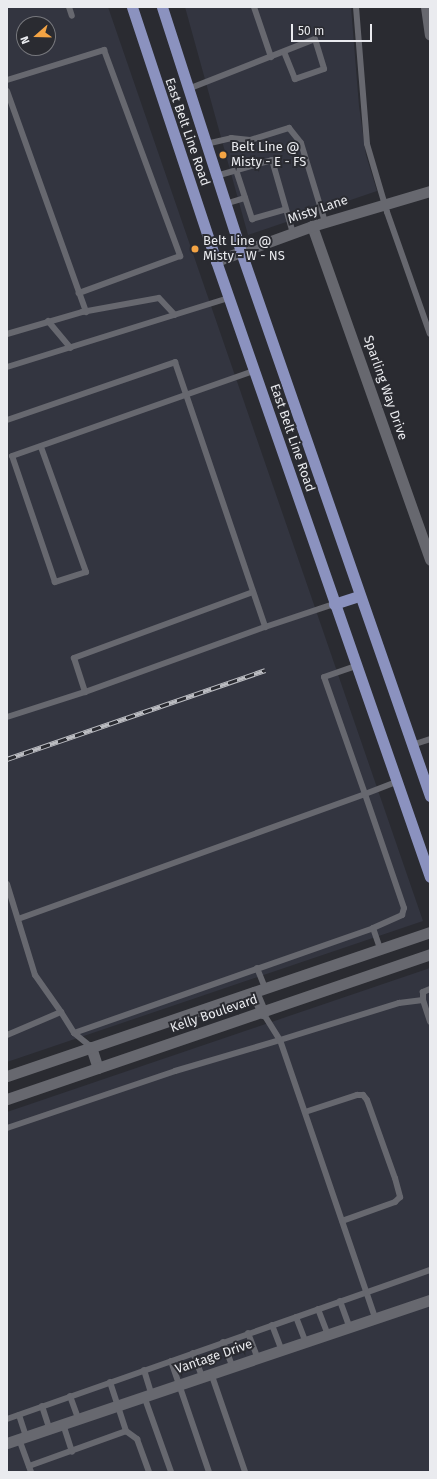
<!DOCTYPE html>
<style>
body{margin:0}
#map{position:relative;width:437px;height:1479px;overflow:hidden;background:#2a2b31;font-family:"Fira Sans",sans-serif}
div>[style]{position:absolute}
.built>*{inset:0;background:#333540}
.service>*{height:6px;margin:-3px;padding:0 3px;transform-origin:3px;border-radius:3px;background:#67686f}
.minor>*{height:11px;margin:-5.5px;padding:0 5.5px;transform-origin:5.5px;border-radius:5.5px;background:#67686f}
.tertiary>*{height:11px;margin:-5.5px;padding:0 5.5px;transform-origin:5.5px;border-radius:5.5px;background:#67686f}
.primary>*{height:11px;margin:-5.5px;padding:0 5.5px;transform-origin:5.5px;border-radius:5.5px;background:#8b92bf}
.rail>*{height:4.5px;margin-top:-2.25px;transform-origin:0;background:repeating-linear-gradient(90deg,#2a2b31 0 9px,#bbbcc1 0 18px);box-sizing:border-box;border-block:1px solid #bbbcc1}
.dots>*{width:11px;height:11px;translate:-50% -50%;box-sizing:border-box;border:2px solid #2a2b31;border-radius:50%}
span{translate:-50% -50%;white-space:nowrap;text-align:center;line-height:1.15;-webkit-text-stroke:4px #2a2b31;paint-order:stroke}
.street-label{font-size:13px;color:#eaebef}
.poi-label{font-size:13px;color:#eaebef}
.left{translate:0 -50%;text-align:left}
.frame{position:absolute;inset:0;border:8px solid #eaebef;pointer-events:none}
.north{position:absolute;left:16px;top:16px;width:40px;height:40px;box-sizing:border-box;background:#2a2b31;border:1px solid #77787d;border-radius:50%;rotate:250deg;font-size:11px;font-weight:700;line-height:16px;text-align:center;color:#eaebef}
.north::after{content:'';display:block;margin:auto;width:14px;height:18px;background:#f4a444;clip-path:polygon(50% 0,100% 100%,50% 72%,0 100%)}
.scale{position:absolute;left:291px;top:24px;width:81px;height:18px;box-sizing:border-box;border:2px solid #eaebef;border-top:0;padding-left:5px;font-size:12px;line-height:14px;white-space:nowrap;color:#eaebef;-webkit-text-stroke:3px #2a2b31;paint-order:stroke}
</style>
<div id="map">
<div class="built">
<i style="clip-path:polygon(evenodd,7px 7px,108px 7px,423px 921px,7px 1062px,7px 7px,24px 24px,48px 24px,48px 48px,24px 48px,24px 24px)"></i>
<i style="clip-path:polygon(185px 7px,351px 7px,359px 106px,366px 155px,377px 191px,248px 235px)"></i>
<i style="clip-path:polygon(430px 968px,430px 1472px,7px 1472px,7px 1112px)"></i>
</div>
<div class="service">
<i style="left:69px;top:7px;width:9px;rotate:72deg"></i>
<i style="left:254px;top:7px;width:53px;rotate:71.2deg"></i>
<i style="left:356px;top:7px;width:137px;rotate:85.4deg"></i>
<i style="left:367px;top:144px;width:71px;rotate:73.6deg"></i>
<i style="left:387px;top:212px;width:129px;rotate:70.6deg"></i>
<i style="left:7px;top:80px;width:102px;rotate:-17.2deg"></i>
<i style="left:104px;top:50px;width:220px;rotate:69.7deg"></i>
<i style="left:180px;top:256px;width:108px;rotate:159.9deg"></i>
<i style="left:188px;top:89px;width:136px;rotate:-21.5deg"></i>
<i style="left:315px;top:39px;width:31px;rotate:73deg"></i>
<i style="left:324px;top:69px;width:31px;rotate:161deg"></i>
<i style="left:295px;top:79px;width:29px;rotate:-112deg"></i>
<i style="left:7px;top:91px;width:235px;rotate:70.3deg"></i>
<i style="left:206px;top:144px;width:26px;rotate:-13deg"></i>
<i style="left:231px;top:138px;width:19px;rotate:6deg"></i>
<i style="left:250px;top:140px;width:41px;rotate:-17.1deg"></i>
<i style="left:289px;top:128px;width:19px;rotate:51deg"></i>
<i style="left:301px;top:143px;width:83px;rotate:73.1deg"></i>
<i style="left:236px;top:170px;width:52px;rotate:71.9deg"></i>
<i style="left:252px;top:219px;width:35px;rotate:-16deg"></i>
<i style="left:216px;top:176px;width:58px;rotate:-15.9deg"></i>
<i style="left:272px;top:160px;width:76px;rotate:74deg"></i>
<i style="left:225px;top:204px;width:21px;rotate:-17deg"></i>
<i style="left:48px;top:321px;width:35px;rotate:50deg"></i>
<i style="left:7px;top:334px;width:78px;rotate:-16.3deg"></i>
<i style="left:82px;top:312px;width:78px;rotate:-10.3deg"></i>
<i style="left:159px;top:298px;width:23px;rotate:47deg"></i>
<i style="left:7px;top:367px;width:232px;rotate:-17.3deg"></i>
<i style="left:7px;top:420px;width:178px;rotate:-19deg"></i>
<i style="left:175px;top:362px;width:280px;rotate:71.2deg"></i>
<i style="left:265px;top:627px;width:73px;rotate:-18.4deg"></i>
<i style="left:41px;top:447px;width:133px;rotate:70.2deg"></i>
<i style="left:86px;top:572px;width:33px;rotate:162deg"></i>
<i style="left:55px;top:582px;width:133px;rotate:-108.8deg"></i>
<i style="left:12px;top:456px;width:256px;rotate:-19.4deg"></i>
<i style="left:253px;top:592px;width:191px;rotate:159.8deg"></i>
<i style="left:74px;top:658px;width:36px;rotate:72deg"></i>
<i style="left:85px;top:692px;width:191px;rotate:-19.9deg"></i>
<i style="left:7px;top:717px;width:82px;rotate:-17.8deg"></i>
<i style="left:412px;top:745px;width:19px;rotate:-18deg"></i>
<i style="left:7px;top:884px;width:95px;rotate:72.9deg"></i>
<i style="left:35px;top:975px;width:45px;rotate:54.9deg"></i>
<i style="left:18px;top:919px;width:369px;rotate:-19.8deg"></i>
<i style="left:365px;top:794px;width:124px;rotate:-109.3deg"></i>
<i style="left:324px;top:677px;width:34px;rotate:-19deg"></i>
<i style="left:373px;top:928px;width:21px;rotate:71deg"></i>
<i style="left:257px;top:968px;width:22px;rotate:68deg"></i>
<i style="left:430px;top:989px;width:8px;rotate:157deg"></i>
<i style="left:423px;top:992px;width:8px;rotate:90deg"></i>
<i style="left:423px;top:1000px;width:23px;rotate:72deg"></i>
<i style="left:263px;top:1013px;width:32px;rotate:58deg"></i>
<i style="left:280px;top:1040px;width:125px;rotate:-17.3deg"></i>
<i style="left:399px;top:1003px;width:24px;rotate:-7deg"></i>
<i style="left:74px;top:1033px;width:317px;rotate:-19.3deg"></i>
<i style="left:373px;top:928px;width:32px;rotate:-24deg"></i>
<i style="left:402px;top:915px;width:7px;rotate:-74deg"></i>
<i style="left:404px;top:908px;width:120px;rotate:-108.9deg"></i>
<i style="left:365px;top:794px;width:34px;rotate:-21deg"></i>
<i style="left:7px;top:1035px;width:59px;rotate:-23.1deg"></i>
<i style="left:61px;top:1012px;width:25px;rotate:58deg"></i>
<i style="left:74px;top:1033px;width:22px;rotate:39deg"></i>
<i style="left:305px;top:1112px;width:55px;rotate:-18.1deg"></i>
<i style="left:357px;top:1095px;width:6px"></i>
<i style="left:363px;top:1095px;width:6px;rotate:51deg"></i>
<i style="left:367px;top:1100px;width:83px;rotate:70.3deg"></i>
<i style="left:395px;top:1178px;width:20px;rotate:75deg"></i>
<i style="left:400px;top:1197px;width:7px;rotate:135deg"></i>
<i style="left:395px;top:1202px;width:56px;rotate:160.3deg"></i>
<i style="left:7px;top:1128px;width:177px;rotate:-18.7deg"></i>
<i style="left:175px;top:1071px;width:109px;rotate:-16.4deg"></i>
<i style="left:280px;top:1040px;width:293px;rotate:71.1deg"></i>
<i style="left:340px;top:1301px;width:27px;rotate:70deg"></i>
<i style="left:318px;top:1309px;width:26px;rotate:69deg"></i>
<i style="left:296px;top:1317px;width:26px;rotate:69deg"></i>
<i style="left:272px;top:1325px;width:26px;rotate:69deg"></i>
<i style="left:248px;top:1333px;width:26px;rotate:69deg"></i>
<i style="left:223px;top:1342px;width:26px;rotate:69deg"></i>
<i style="left:193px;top:1353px;width:25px;rotate:69deg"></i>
<i style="left:171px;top:1361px;width:117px;rotate:71.1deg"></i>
<i style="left:144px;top:1370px;width:24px;rotate:73deg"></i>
<i style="left:211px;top:1373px;width:105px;rotate:71deg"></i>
<i style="left:110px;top:1382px;width:52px;rotate:71.9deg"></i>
<i style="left:126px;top:1431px;width:14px;rotate:36deg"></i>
<i style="left:137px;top:1439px;width:35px;rotate:70deg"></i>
<i style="left:70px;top:1396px;width:23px;rotate:70deg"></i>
<i style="left:144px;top:1396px;width:81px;rotate:70.4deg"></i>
<i style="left:42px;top:1406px;width:23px;rotate:72deg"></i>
<i style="left:19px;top:1415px;width:22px;rotate:72deg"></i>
<i style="left:7px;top:1419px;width:448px;rotate:-19.4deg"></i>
<i style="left:63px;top:1424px;width:29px;rotate:72deg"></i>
<i style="left:19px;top:1439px;width:35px;rotate:70deg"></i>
<i style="left:29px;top:1466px;width:103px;rotate:-19.8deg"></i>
</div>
<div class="minor">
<i style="left:426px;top:7px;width:28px;rotate:82deg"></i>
<i style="left:312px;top:226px;width:354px;rotate:70.5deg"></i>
<i style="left:216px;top:261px;width:102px;rotate:-20deg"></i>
<i style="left:312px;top:226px;width:123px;rotate:-16.5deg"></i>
<i style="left:7px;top:1443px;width:447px;rotate:-18.7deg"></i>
</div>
<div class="tertiary">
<i style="left:254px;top:992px;width:23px;rotate:67deg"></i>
<i style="left:91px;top:1047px;width:22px;rotate:72deg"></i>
<i style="left:7px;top:1076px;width:447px;rotate:-18.8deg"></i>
<i style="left:7px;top:1099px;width:447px;rotate:-18.9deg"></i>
</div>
<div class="primary">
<i style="left:132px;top:7px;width:268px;rotate:71.7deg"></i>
<i style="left:216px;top:261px;width:652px;rotate:70.84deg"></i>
<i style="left:162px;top:7px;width:257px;rotate:72.1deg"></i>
<i style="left:241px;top:252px;width:576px;rotate:70.84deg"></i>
<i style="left:334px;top:604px;width:26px;rotate:-18deg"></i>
</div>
<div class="rail">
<i style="left:7px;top:759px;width:273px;rotate:-19deg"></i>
</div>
<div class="dots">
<i style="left:223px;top:155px;background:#f4a444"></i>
<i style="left:195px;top:249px;background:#f4a444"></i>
</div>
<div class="street-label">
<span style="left:187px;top:132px;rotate:71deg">East Belt Line Road</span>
<span style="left:318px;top:210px;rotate:-19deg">Misty Lane</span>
<span style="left:385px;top:388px;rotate:71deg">Sparling Way Drive</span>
<span style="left:292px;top:438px;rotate:71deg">East Belt Line Road</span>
<span style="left:214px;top:1014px;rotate:-19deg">Kelly Boulevard</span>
<span style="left:214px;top:1357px;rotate:-19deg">Vantage Drive</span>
</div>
<div class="poi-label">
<span class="left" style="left:231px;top:155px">Belt Line @<br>Misty - E - FS</span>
<span class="left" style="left:203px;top:249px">Belt Line @<br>Misty - W - NS</span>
</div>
<div class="frame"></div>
<div class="north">N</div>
<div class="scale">50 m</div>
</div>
